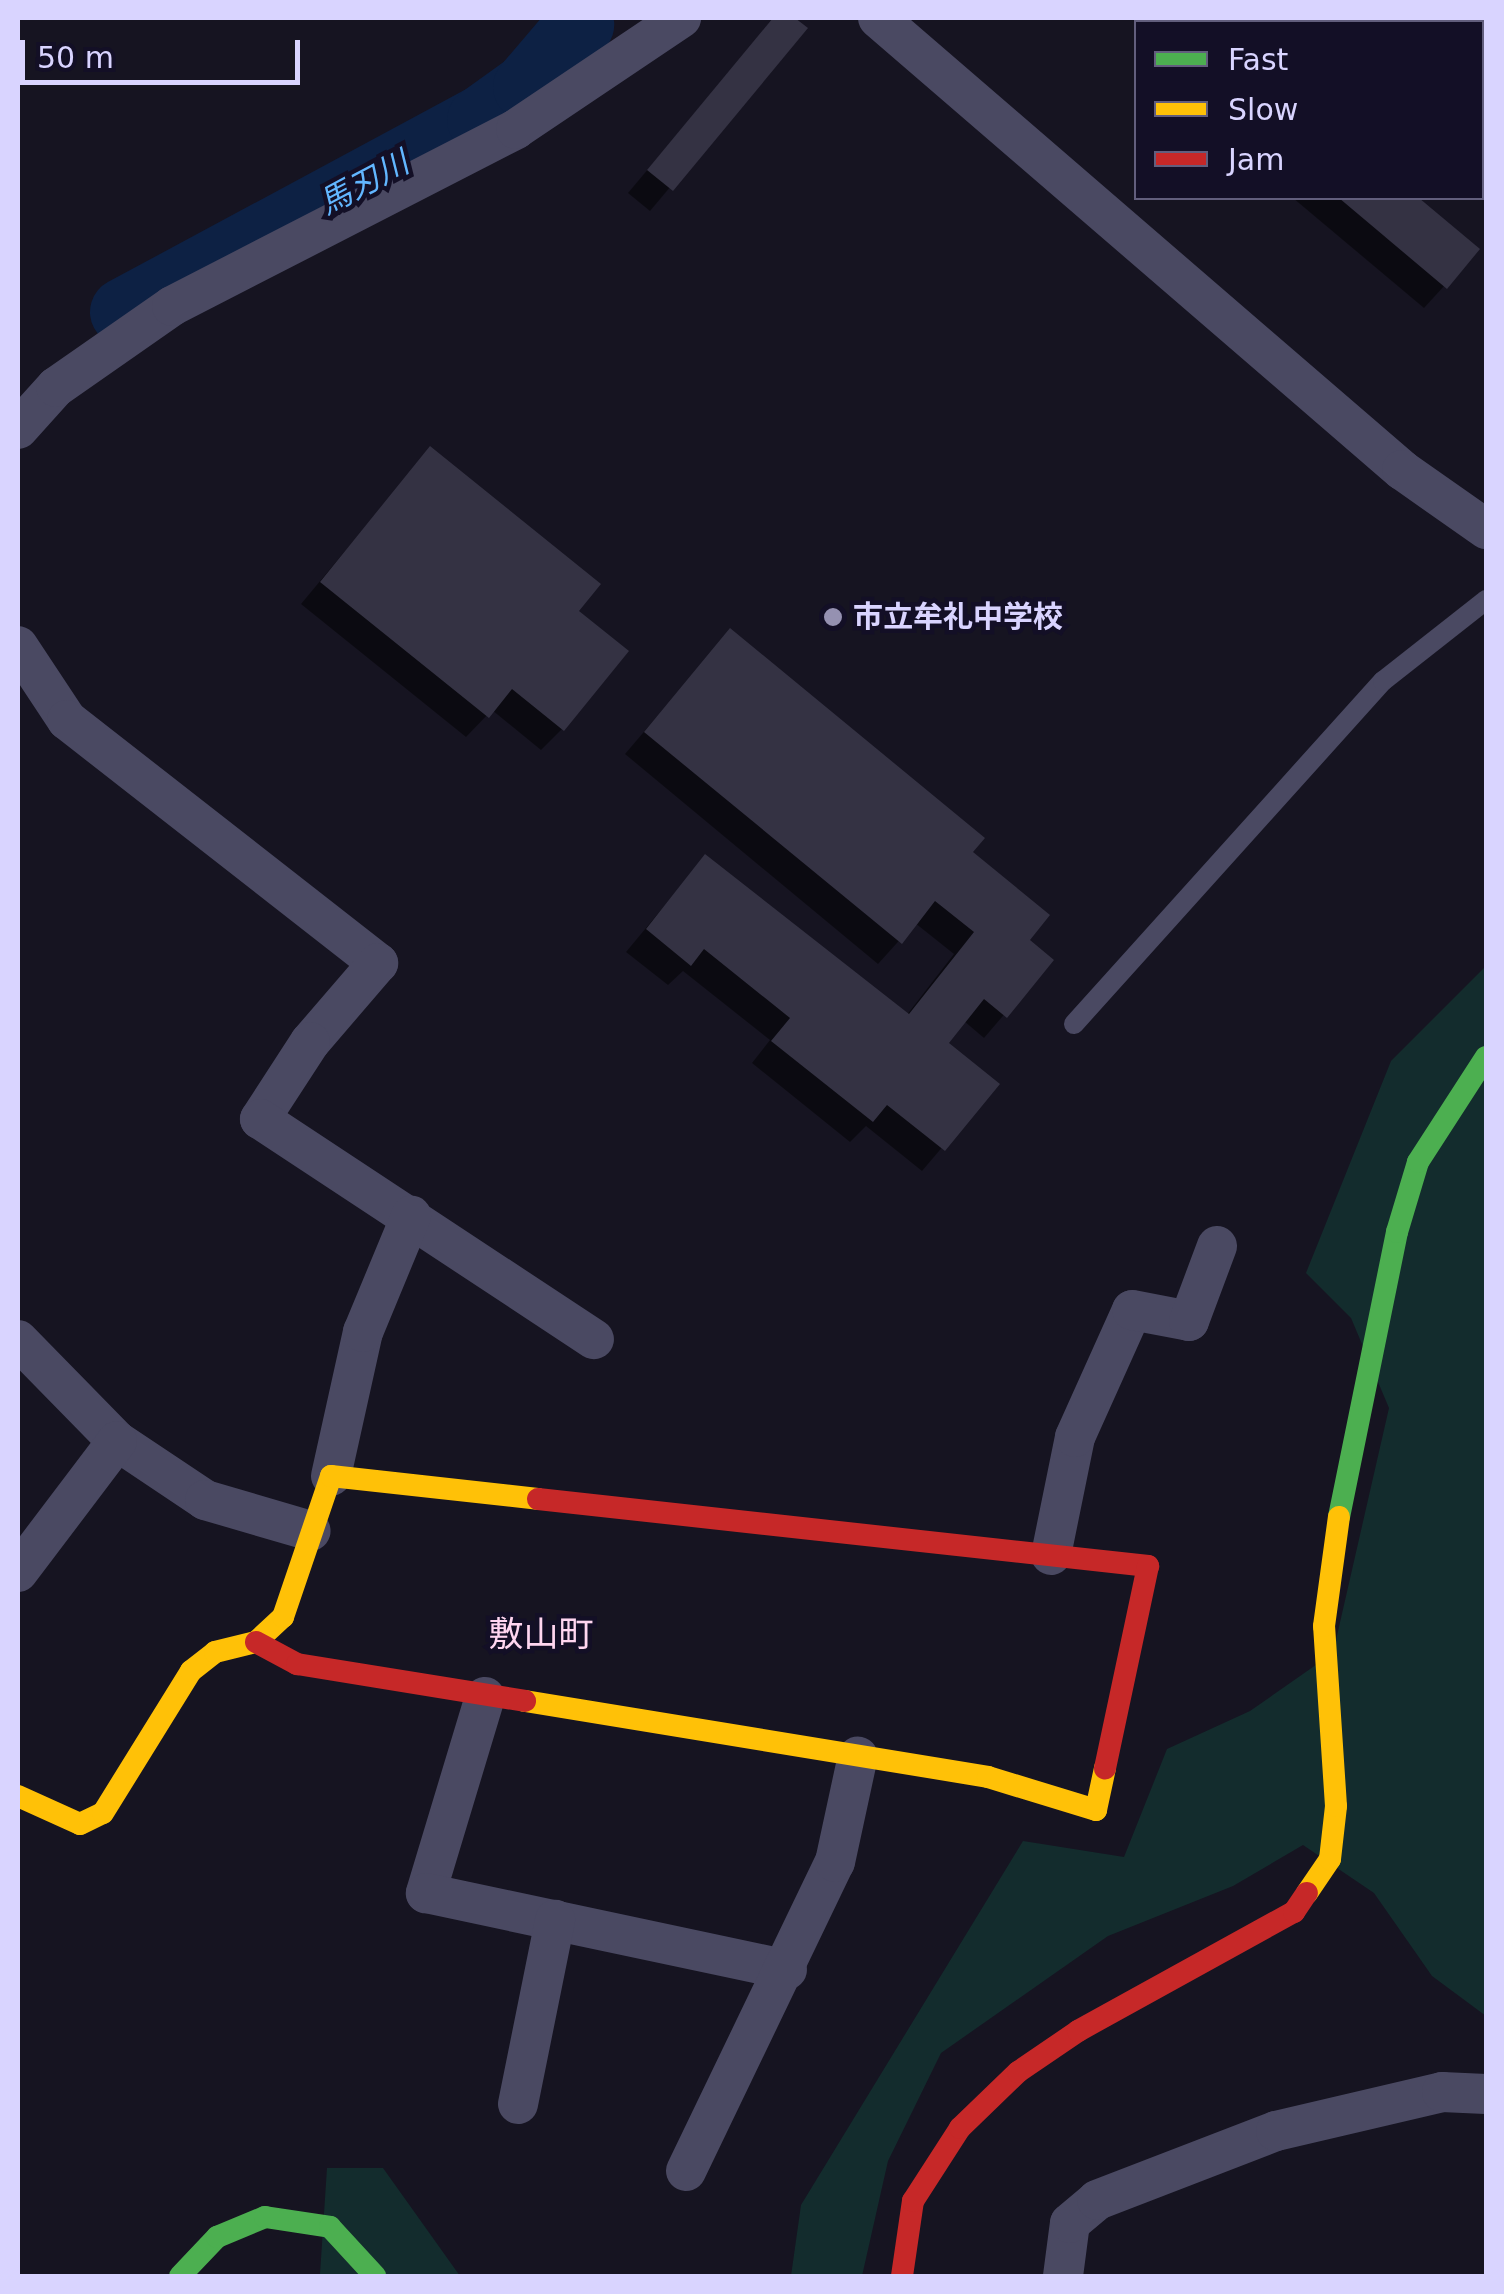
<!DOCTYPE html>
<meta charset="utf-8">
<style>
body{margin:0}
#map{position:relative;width:1504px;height:2294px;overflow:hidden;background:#161421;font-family:"DejaVu Sans","Noto Sans JP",sans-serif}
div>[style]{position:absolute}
.green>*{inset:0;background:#132c2d}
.shadow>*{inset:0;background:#0007}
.river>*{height:68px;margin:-34px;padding:0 34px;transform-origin:34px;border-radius:34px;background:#0d2144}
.building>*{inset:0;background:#343243}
.lane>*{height:20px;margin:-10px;padding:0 10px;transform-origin:10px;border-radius:10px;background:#4a4962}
.street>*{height:40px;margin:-20px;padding:0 20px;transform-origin:20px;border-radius:20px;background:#4a4962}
.fast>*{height:22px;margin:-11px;padding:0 11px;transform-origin:11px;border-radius:11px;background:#4caf50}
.slow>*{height:22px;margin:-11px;padding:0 11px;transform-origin:11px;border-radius:11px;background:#ffc107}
.jam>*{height:22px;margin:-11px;padding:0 11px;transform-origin:11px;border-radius:11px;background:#c62828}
.dots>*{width:28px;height:28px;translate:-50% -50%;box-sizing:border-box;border:5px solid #130f26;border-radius:50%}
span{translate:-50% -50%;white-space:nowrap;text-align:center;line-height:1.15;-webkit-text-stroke:9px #130f26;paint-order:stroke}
.poi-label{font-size:30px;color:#d9d4ff;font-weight:700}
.left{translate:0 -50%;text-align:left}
.water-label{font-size:32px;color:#62b6ff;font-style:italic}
.quarter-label{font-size:35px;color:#ffd6f0}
.frame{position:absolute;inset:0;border:20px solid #d9d4ff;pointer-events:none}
.legend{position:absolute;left:1134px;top:20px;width:350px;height:180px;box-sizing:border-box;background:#130f26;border:2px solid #625e7d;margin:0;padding:12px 18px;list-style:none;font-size:30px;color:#d9d4ff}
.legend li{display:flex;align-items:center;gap:20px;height:50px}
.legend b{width:50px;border:2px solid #625e7d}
.scale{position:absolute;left:20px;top:40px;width:280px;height:45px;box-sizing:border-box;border:5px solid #d9d4ff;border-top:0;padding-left:12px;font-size:30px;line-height:35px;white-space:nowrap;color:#d9d4ff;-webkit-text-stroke:8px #130f26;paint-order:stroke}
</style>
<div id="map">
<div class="green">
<i style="clip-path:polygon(1486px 966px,1486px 2016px,1432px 1976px,1374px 1893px,1303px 1845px,1233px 1886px,1108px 1936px,941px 2053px,888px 2161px,862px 2276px,791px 2276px,801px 2205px,1023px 1841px,1124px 1857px,1167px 1749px,1250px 1711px,1333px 1653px,1389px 1408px,1351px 1318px,1306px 1273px,1391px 1061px)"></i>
<i style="clip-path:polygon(327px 2168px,383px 2168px,460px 2276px,275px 2276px,320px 2274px)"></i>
</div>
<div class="shadow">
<i style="clip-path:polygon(775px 18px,791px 18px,804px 28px,650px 211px,628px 193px)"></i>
<i style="clip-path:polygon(1293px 198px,1415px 198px,1477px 250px,1424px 308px)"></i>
<i style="clip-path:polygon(430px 449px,576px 611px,562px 729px,541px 750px,492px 710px,466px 737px,301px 604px)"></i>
<i style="clip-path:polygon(730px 631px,970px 853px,1026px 941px,1050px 961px,984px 1038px,964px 1021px,946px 1043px,996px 1084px,922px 1171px,866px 1126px,850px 1142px,752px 1063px,770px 1040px,683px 971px,668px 985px,626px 952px,705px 857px,906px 1016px,954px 954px,915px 923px,878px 964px,625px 754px)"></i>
</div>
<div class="river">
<i style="left:124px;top:312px;width:405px;rotate:-28.3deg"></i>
<i style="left:481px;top:120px;width:57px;rotate:-35.7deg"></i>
<i style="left:527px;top:87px;width:82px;rotate:-49.5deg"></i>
</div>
<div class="building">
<i style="clip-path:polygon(773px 18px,795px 18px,808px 28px,673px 191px,647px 170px)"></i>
<i style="clip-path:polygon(1339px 198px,1419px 198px,1480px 249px,1447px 289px)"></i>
<i style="clip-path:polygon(430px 446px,601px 584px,579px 611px,629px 651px,564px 731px,512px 689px,489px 718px,320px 582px)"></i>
<i style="clip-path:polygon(730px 628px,985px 838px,973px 852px,1050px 915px,1030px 940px,1054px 960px,1007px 1018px,984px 999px,949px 1043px,1000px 1084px,945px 1151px,887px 1105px,873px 1122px,771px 1041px,790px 1018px,704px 949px,691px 966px,646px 929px,705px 854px,909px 1014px,974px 932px,935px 901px,902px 944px,644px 732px)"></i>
</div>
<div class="lane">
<i style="left:1074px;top:1024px;width:462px;rotate:-48deg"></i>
<i style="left:1383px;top:681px;width:131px;rotate:-38.2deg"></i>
</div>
<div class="street">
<i style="left:878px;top:18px;width:692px;rotate:40.78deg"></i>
<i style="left:1402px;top:470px;width:103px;rotate:35.1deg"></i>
<i style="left:18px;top:429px;width:57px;rotate:-47.9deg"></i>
<i style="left:56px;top:387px;width:141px;rotate:-34.9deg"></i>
<i style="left:172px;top:306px;width:387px;rotate:-27.2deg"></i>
<i style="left:516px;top:129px;width:199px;rotate:-33.9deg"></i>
<i style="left:18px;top:646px;width:89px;rotate:56.5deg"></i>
<i style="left:67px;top:720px;width:395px;rotate:38deg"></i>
<i style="left:378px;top:963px;width:104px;rotate:130.7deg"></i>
<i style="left:310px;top:1042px;width:92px;rotate:123deg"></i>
<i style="left:260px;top:1119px;width:400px;rotate:33.4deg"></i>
<i style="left:18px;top:1340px;width:141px;rotate:45.6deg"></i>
<i style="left:117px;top:1441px;width:106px;rotate:33.8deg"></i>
<i style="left:205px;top:1500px;width:110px;rotate:16.3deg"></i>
<i style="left:331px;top:1476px;width:148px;rotate:-77.5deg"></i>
<i style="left:363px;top:1332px;width:126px;rotate:-67.5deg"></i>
<i style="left:1051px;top:1555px;width:120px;rotate:-78.5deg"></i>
<i style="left:1075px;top:1437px;width:139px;rotate:-65.8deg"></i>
<i style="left:1132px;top:1310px;width:58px;rotate:10.9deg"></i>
<i style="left:1189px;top:1321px;width:80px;rotate:-69.5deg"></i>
<i style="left:18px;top:1572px;width:164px;rotate:-52.9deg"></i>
<i style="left:485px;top:1697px;width:205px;rotate:106.8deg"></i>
<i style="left:426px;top:1893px;width:369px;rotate:12deg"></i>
<i style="left:518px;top:2104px;width:188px;rotate:-78.6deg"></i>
<i style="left:686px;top:2171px;width:343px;rotate:-64.3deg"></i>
<i style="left:835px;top:1862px;width:108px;rotate:-77.8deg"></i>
<i style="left:1063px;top:2276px;width:53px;rotate:-82.5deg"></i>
<i style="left:1070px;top:2223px;width:35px;rotate:-40deg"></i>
<i style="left:1097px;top:2200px;width:192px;rotate:-21.1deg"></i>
<i style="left:1276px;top:2131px;width:171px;rotate:-13.2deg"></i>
<i style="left:1442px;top:2092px;width:44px;rotate:2.6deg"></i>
</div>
<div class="fast">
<i style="left:1339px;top:1517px;width:291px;rotate:-78.5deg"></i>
<i style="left:1397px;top:1232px;width:73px;rotate:-73.3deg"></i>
<i style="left:1418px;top:1162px;width:125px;rotate:-57.1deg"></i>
<i style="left:180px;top:2276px;width:54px;rotate:-46.5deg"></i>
<i style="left:217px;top:2237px;width:52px;rotate:-22.6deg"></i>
<i style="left:265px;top:2217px;width:66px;rotate:8.7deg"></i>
<i style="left:330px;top:2227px;width:67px;rotate:47.4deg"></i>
</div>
<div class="slow">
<i style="left:525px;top:1701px;width:469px;rotate:9.3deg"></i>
<i style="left:988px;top:1777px;width:113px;rotate:17deg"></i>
<i style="left:1096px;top:1810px;width:43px;rotate:-77.9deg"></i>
<i style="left:18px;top:1796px;width:68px;rotate:24.3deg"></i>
<i style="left:80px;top:1824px;width:25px;rotate:-26deg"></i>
<i style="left:103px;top:1813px;width:167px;rotate:-58.2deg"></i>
<i style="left:191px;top:1671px;width:31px;rotate:-38deg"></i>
<i style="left:215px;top:1652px;width:42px;rotate:-13.7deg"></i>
<i style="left:256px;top:1642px;width:37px;rotate:-43deg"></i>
<i style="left:283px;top:1617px;width:149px;rotate:-71.2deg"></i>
<i style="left:331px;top:1476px;width:208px;rotate:6.3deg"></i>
<i style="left:1307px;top:1893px;width:41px;rotate:-55.9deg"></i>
<i style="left:1330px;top:1859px;width:53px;rotate:-83.5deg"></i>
<i style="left:1336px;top:1806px;width:180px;rotate:-93.8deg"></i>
<i style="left:1324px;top:1626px;width:110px;rotate:-82.2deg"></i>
</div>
<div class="jam">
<i style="left:538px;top:1499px;width:614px;rotate:6.27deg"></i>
<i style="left:1148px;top:1566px;width:207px;rotate:102deg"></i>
<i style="left:256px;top:1642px;width:47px;rotate:28.2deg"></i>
<i style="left:297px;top:1664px;width:231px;rotate:9.2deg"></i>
<i style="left:902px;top:2276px;width:76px;rotate:-81.7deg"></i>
<i style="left:913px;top:2201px;width:87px;rotate:-57.2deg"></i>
<i style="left:960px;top:2128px;width:81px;rotate:-44deg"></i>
<i style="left:1018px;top:2072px;width:73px;rotate:-34.3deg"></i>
<i style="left:1078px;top:2031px;width:247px;rotate:-28.9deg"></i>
<i style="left:1294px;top:1912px;width:23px;rotate:-56deg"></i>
</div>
<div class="dots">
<i style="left:833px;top:617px;background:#9591b1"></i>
</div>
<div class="poi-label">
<span class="left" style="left:853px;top:617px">市立牟礼中学校</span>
</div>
<div class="water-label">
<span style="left:364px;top:183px;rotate:-28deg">馬刃川</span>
</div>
<div class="quarter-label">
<span style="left:541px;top:1634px">敷山町</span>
</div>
<div class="frame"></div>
<ul class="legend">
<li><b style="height:12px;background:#4caf50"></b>Fast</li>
<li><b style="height:12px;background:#ffc107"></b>Slow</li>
<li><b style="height:12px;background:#c62828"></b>Jam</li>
</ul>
<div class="scale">50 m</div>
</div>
